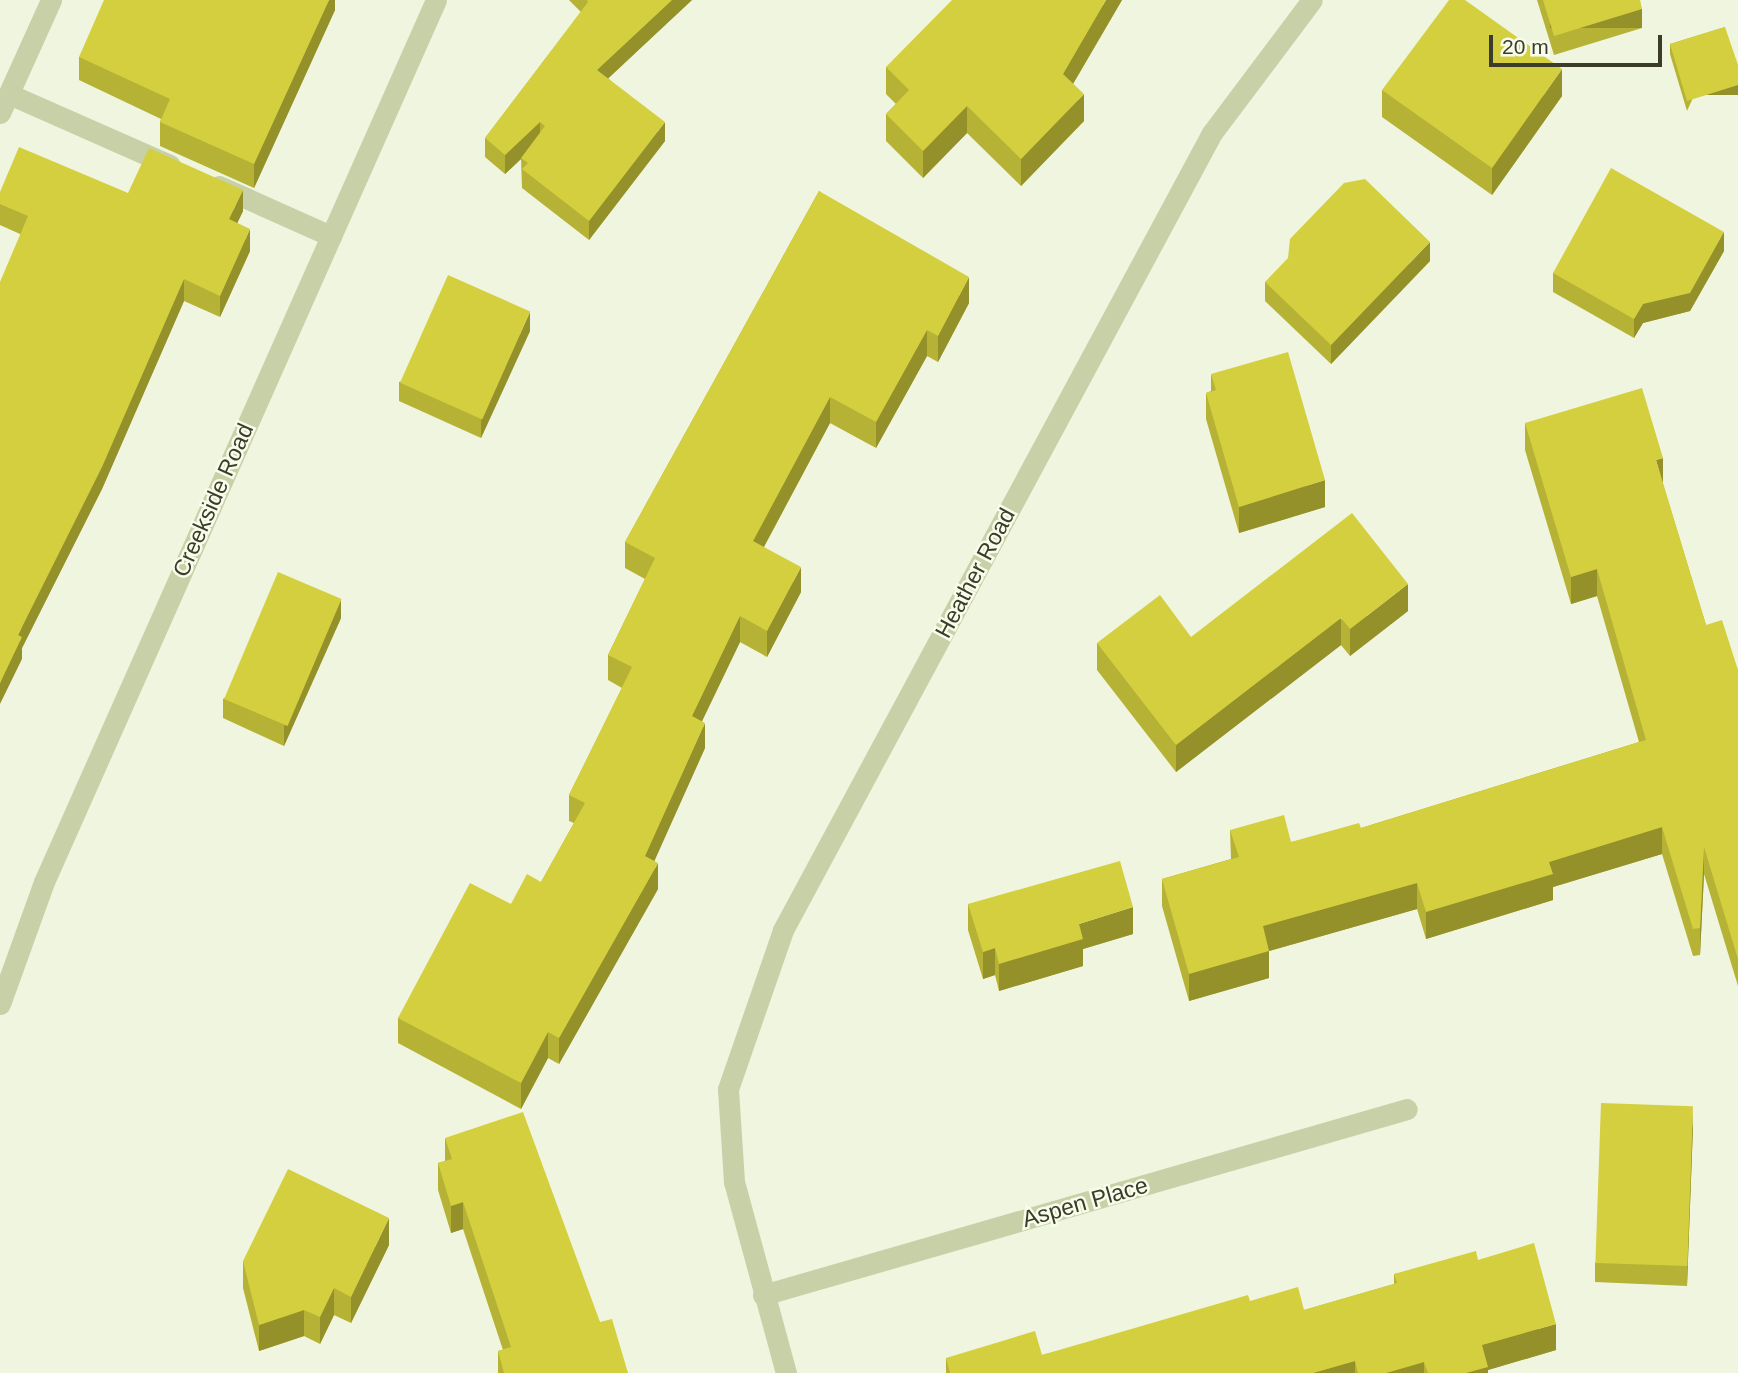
<!DOCTYPE html>
<style>
body{margin:0}
#map{position:relative;width:1738px;height:1373px;overflow:hidden;background:#eff5de;font-family:Helvetica,sans-serif}
div>[style]{position:absolute}
.lane>*{height:21px;margin:-10.5px;padding:0 10.5px;transform-origin:10.5px;border-radius:10.5px;background:#c8d0a8}
.street>*{height:21px;margin:-10.5px;padding:0 10.5px;transform-origin:10.5px;border-radius:10.5px;background:#c8d0a8}
.wall>*{inset:0;background:#b6b235}
.shaded-wall>*{inset:0;background:#94912b;transform-origin:0 0}
.building>*{inset:0;background:#d4cf3e;transform-origin:0 0}
span{translate:-50% -50%;white-space:nowrap;text-align:center;line-height:1.15;-webkit-text-stroke:5px #f8fceb;paint-order:stroke}
.street-label{font-size:23px;color:#3b3c29}
.scale{position:absolute;left:1489px;top:35px;width:173px;height:32px;box-sizing:border-box;border:4px solid #3b3c29;border-top:0;padding-left:9px;font-size:21px;line-height:24px;white-space:nowrap;color:#3b3c29;-webkit-text-stroke:5px #f8fceb;paint-order:stroke}
</style>
<div id="map">
<div class="lane">
<i style="left:9px;top:94px;width:176px;rotate:23.8deg"></i>
<i style="left:0;top:113px;width:124px;rotate:-65.7deg"></i>
<i style="left:219px;top:186px;width:123px;rotate:24.1deg"></i>
</div>
<div class="street">
<i style="left:0;top:1004px;width:130px;rotate:-70.2deg"></i>
<i style="left:44px;top:882px;width:965px;rotate:-66.04deg"></i>
<i style="left:763px;top:1295px;width:670px;rotate:-16.11deg"></i>
<i style="left:786px;top:1373px;width:198px;rotate:-105.2deg"></i>
<i style="left:734px;top:1182px;width:93px;rotate:-93.7deg"></i>
<i style="left:728px;top:1089px;width:168px;rotate:-70.9deg"></i>
<i style="left:783px;top:930px;width:905px;rotate:-61.71deg"></i>
<i style="left:1212px;top:133px;width:166px;rotate:-53.1deg"></i>
</div>
<div class="wall">
<i style="clip-path:polygon(335px 0,335px 10px,254px 188px,160px 146px,160px 122px,161px 119px,79px 80px,79px 57px)"></i>
<i style="clip-path:polygon(569px 0,692px 0,608px 78px,665px 141px,589px 240px,522px 188px,521px 159px,505px 174px,485px 157px,485px 138px,581px 12px)"></i>
<i style="clip-path:polygon(1122px 0,1073px 84px,1084px 121px,1021px 186px,967px 133px,923px 178px,886px 141px,886px 114px,896px 104px,886px 94px,886px 67px)"></i>
<i style="clip-path:polygon(1537px 0,1640px 0,1642px 28px,1554px 55px)"></i>
<i style="clip-path:polygon(1725px 27px,1687px 111px,1670px 54px,1670px 44px)"></i>
<i style="clip-path:polygon(1382px 90px,1562px 96px,1492px 195px,1382px 117px)"></i>
<i style="clip-path:polygon(819px 191px,969px 303px,938px 362px,927px 356px,876px 448px,830px 423px,764px 547px,801px 592px,767px 657px,740px 642px,702px 721px,705px 748px,654px 861px,658px 889px,559px 1064px,548px 1058px,521px 1109px,398px 1043px,398px 1018px,511px 904px,541px 882px,574px 823px,569px 821px,569px 795px,622px 688px,608px 680px,608px 655px,645px 579px,625px 568px,625px 542px)"></i>
<i style="clip-path:polygon(0 192px,243px 211px,237px 223px,250px 251px,220px 317px,184px 301px,102px 489px,22px 648px,22px 659px,20px 234px,0 225px)"></i>
<i style="clip-path:polygon(1724px 251px,1690px 311px,1643px 323px,1634px 338px,1553px 292px,1553px 273px)"></i>
<i style="clip-path:polygon(1430px 261px,1331px 364px,1265px 301px,1265px 282px)"></i>
<i style="clip-path:polygon(530px 331px,481px 438px,399px 401px,399px 382px)"></i>
<i style="clip-path:polygon(1211px 374px,1325px 507px,1239px 533px,1206px 419px,1206px 393px,1211px 391px)"></i>
<i style="clip-path:polygon(1525px 423px,1663px 484px,1706px 625px,1738px 670px,1738px 986px,1704px 874px,1700px 955px,1693px 956px,1662px 854px,1553px 887px,1553px 900px,1426px 939px,1417px 909px,1269px 951px,1269px 978px,1189px 1001px,1162px 906px,1162px 879px,1231px 859px,1230px 830px,1291px 842px,1361px 828px,1639px 742px,1597px 596px,1571px 604px,1525px 450px)"></i>
<i style="clip-path:polygon(1408px 611px,1350px 656px,1341px 645px,1176px 772px,1097px 670px,1097px 643px,1191px 637px)"></i>
<i style="clip-path:polygon(341px 618px,284px 746px,223px 718px,223px 699px)"></i>
<i style="clip-path:polygon(968px 904px,1133px 934px,1083px 949px,1083px 966px,999px 991px,995px 975px,983px 979px,968px 930px)"></i>
<i style="clip-path:polygon(1693px 1126px,1687px 1286px,1595px 1282px,1595px 1263px)"></i>
<i style="clip-path:polygon(445px 1138px,600px 1322px,628px 1373px,498px 1373px,498px 1351px,503px 1350px,463px 1229px,451px 1233px,438px 1190px,438px 1163px,445px 1161px)"></i>
<i style="clip-path:polygon(389px 1245px,351px 1323px,334px 1315px,320px 1344px,304px 1336px,259px 1351px,243px 1288px,243px 1261px)"></i>
<i style="clip-path:polygon(1478px 1260px,1556px 1350px,1488px 1370px,1488px 1373px,946px 1373px,946px 1358px,1042px 1355px,1250px 1301px,1304px 1310px,1394px 1284px,1394px 1274px)"></i>
</div>
<div class="shaded-wall">
<i style="clip-path:polygon(329px 0,335px 0,335px 10px,254px 188px,254px 164px)"></i>
<i style="clip-path:polygon(672px 0,692px 0,597px 89px,597px 70px)"></i>
<i style="clip-path:polygon(1106px 0,1122px 0,1063px 101px,1063px 74px)"></i>
<i style="left:1642px;top:9px;width:19px;height:92px;rotate:90deg"></i>
<i style="clip-path:polygon(1562px 69px,1562px 96px,1492px 195px,1492px 168px)"></i>
<i style="left:1738px;top:85px;width:10px;height:53px;rotate:90deg"></i>
<i style="clip-path:polygon(1084px 94px,1084px 121px,1021px 186px,1021px 159px)"></i>
<i style="clip-path:polygon(967px 106px,967px 133px,923px 178px,923px 151px)"></i>
<i style="clip-path:polygon(540px 122px,540px 141px,505px 174px,505px 155px)"></i>
<i style="clip-path:polygon(665px 122px,665px 141px,589px 240px,589px 221px)"></i>
<i style="clip-path:polygon(243px 190px,243px 211px,229px 241px,229px 219px)"></i>
<i style="clip-path:polygon(250px 229px,250px 251px,220px 317px,220px 296px)"></i>
<i style="clip-path:polygon(1724px 232px,1724px 251px,1690px 311px,1643px 323px,1634px 338px,1634px 319px,1643px 304px)"></i>
<i style="clip-path:polygon(1430px 242px,1430px 261px,1331px 364px,1331px 345px)"></i>
<i style="clip-path:polygon(969px 277px,969px 303px,938px 362px,938px 336px)"></i>
<i style="clip-path:polygon(184px 279px,184px 301px,102px 489px,22px 648px,22px 659px,0 704px,0 683px,18px 635px)"></i>
<i style="clip-path:polygon(530px 312px,530px 331px,481px 438px,481px 420px)"></i>
<i style="clip-path:polygon(927px 330px,927px 356px,876px 448px,876px 422px)"></i>
<i style="clip-path:polygon(830px 397px,830px 423px,753px 567px,753px 541px)"></i>
<i style="clip-path:polygon(1663px 458px,1663px 485px,1656px 460px)"></i>
<i style="clip-path:polygon(1325px 480px,1325px 507px,1239px 533px,1239px 507px)"></i>
<i style="clip-path:polygon(801px 567px,801px 592px,767px 657px,767px 631px)"></i>
<i style="clip-path:polygon(1597px 569px,1597px 596px,1571px 604px,1571px 577px)"></i>
<i style="clip-path:polygon(1408px 584px,1408px 611px,1350px 656px,1350px 629px)"></i>
<i style="clip-path:polygon(341px 599px,341px 618px,284px 746px,284px 727px)"></i>
<i style="clip-path:polygon(740px 616px,740px 642px,692px 742px,692px 716px)"></i>
<i style="clip-path:polygon(1341px 618px,1341px 645px,1176px 772px,1176px 745px)"></i>
<i style="clip-path:polygon(705px 723px,705px 748px,645px 882px,645px 856px)"></i>
<i style="clip-path:polygon(1662px 827px,1662px 854px,1553px 887px,1553px 900px,1426px 939px,1426px 912px,1549px 862px)"></i>
<i style="clip-path:polygon(1704px 847px,1704px 874px,1700px 955px,1700px 928px)"></i>
<i style="clip-path:polygon(658px 863px,658px 889px,559px 1064px,559px 1038px)"></i>
<i style="clip-path:polygon(1417px 883px,1417px 909px,1269px 951px,1269px 978px,1189px 1001px,1189px 974px,1263px 926px)"></i>
<i style="clip-path:polygon(1133px 907px,1133px 934px,1083px 949px,1083px 966px,999px 991px,999px 964px,1079px 924px)"></i>
<i style="clip-path:polygon(995px 948px,995px 975px,983px 979px,983px 952px)"></i>
<i style="clip-path:polygon(548px 1032px,548px 1058px,521px 1109px,521px 1083px)"></i>
<i style="clip-path:polygon(1693px 1107px,1693px 1126px,1687px 1286px,1687px 1267px)"></i>
<i style="clip-path:polygon(463px 1202px,463px 1229px,451px 1233px,451px 1206px)"></i>
<i style="clip-path:polygon(389px 1218px,389px 1245px,351px 1323px,351px 1297px)"></i>
<i style="clip-path:polygon(334px 1288px,334px 1315px,320px 1344px,320px 1317px)"></i>
<i style="clip-path:polygon(304px 1310px,304px 1336px,259px 1351px,259px 1325px)"></i>
<i style="clip-path:polygon(1556px 1324px,1556px 1350px,1488px 1370px,1488px 1373px,1466px 1373px,1482px 1345px)"></i>
<i style="clip-path:polygon(1355px 1361px,1355px 1373px,1313px 1373px)"></i>
<i style="clip-path:polygon(1424px 1362px,1424px 1373px,1386px 1373px)"></i>
</div>
<div class="building">
<i style="clip-path:polygon(104px 0,329px 0,254px 164px,160px 122px,170px 99px,79px 57px)"></i>
<i style="clip-path:polygon(587px 0,672px 0,597px 70px,665px 122px,589px 221px,522px 169px,528px 163px,521px 158px,545px 126px,540px 122px,505px 155px,485px 138px,588px 2px)"></i>
<i style="clip-path:polygon(952px 0,1106px 0,1063px 74px,1084px 94px,1021px 159px,967px 106px,923px 151px,886px 114px,909px 90px,886px 67px)"></i>
<i style="clip-path:polygon(1449px 0,1465px 0,1562px 69px,1492px 168px,1382px 90px)"></i>
<i style="clip-path:polygon(1543px 0,1640px 0,1642px 9px,1554px 36px)"></i>
<i style="clip-path:polygon(1725px 27px,1738px 65px,1738px 85px,1687px 101px,1670px 44px)"></i>
<i style="clip-path:polygon(19px 147px,128px 193px,149px 148px,243px 190px,229px 219px,250px 229px,220px 296px,184px 279px,102px 467px,18px 635px,22px 637px,0 683px,0 282px,28px 216px,0 204px,0 192px)"></i>
<i style="clip-path:polygon(1611px 168px,1724px 232px,1690px 293px,1643px 304px,1634px 319px,1553px 273px)"></i>
<i style="clip-path:polygon(1365px 179px,1430px 242px,1331px 345px,1265px 282px,1288px 258px,1290px 239px,1344px 183px)"></i>
<i style="clip-path:polygon(819px 191px,969px 277px,938px 336px,927px 330px,876px 422px,830px 397px,753px 541px,801px 567px,767px 631px,740px 616px,692px 716px,705px 723px,645px 856px,658px 863px,559px 1038px,548px 1032px,521px 1083px,398px 1018px,470px 883px,511px 904px,527px 874px,541px 882px,585px 803px,569px 795px,632px 667px,608px 655px,655px 558px,625px 542px)"></i>
<i style="left:448px;top:275px;width:90px;height:118px;rotate:24deg"></i>
<i style="clip-path:polygon(1288px 352px,1325px 480px,1239px 507px,1206px 393px,1216px 390px,1211px 374px)"></i>
<i style="clip-path:polygon(1642px 388px,1663px 458px,1656px 460px,1706px 625px,1722px 620px,1738px 670px,1738px 959px,1704px 847px,1700px 928px,1693px 929px,1662px 827px,1549px 862px,1553px 874px,1426px 912px,1417px 883px,1263px 926px,1269px 951px,1189px 974px,1162px 879px,1239px 857px,1230px 830px,1284px 815px,1291px 842px,1359px 823px,1361px 828px,1646px 740px,1597px 569px,1571px 577px,1525px 423px)"></i>
<i style="clip-path:polygon(1352px 513px,1408px 584px,1350px 629px,1341px 618px,1176px 745px,1097px 643px,1160px 595px,1191px 637px)"></i>
<i style="left:278px;top:572px;width:69px;height:138px;rotate:23deg"></i>
<i style="clip-path:polygon(1120px 861px,1133px 907px,1079px 924px,1083px 939px,999px 964px,995px 948px,983px 952px,968px 904px)"></i>
<i style="left:1601px;top:1103px;width:92px;height:160px;rotate:2deg"></i>
<i style="clip-path:polygon(523px 1112px,600px 1322px,612px 1319px,628px 1373px,504px 1373px,498px 1351px,511px 1347px,463px 1202px,451px 1206px,438px 1163px,452px 1159px,445px 1138px)"></i>
<i style="clip-path:polygon(288px 1169px,389px 1218px,351px 1297px,334px 1288px,320px 1317px,304px 1310px,259px 1325px,243px 1261px)"></i>
<i style="clip-path:polygon(1534px 1243px,1556px 1324px,1482px 1345px,1488px 1367px,1466px 1373px,1428px 1373px,1424px 1362px,1386px 1373px,1358px 1373px,1355px 1361px,1313px 1373px,950px 1373px,946px 1358px,1035px 1331px,1042px 1355px,1248px 1295px,1250px 1301px,1298px 1287px,1304px 1310px,1397px 1283px,1394px 1274px,1476px 1251px,1478px 1260px)"></i>
</div>
<div class="street-label">
<span style="left:213px;top:500px;rotate:-66deg">Creekside Road</span>
<span style="left:975px;top:573px;rotate:-62deg">Heather Road</span>
<span style="left:1085px;top:1202px;rotate:-16deg">Aspen Place</span>
</div>
<div class="scale">20 m</div>
</div>
